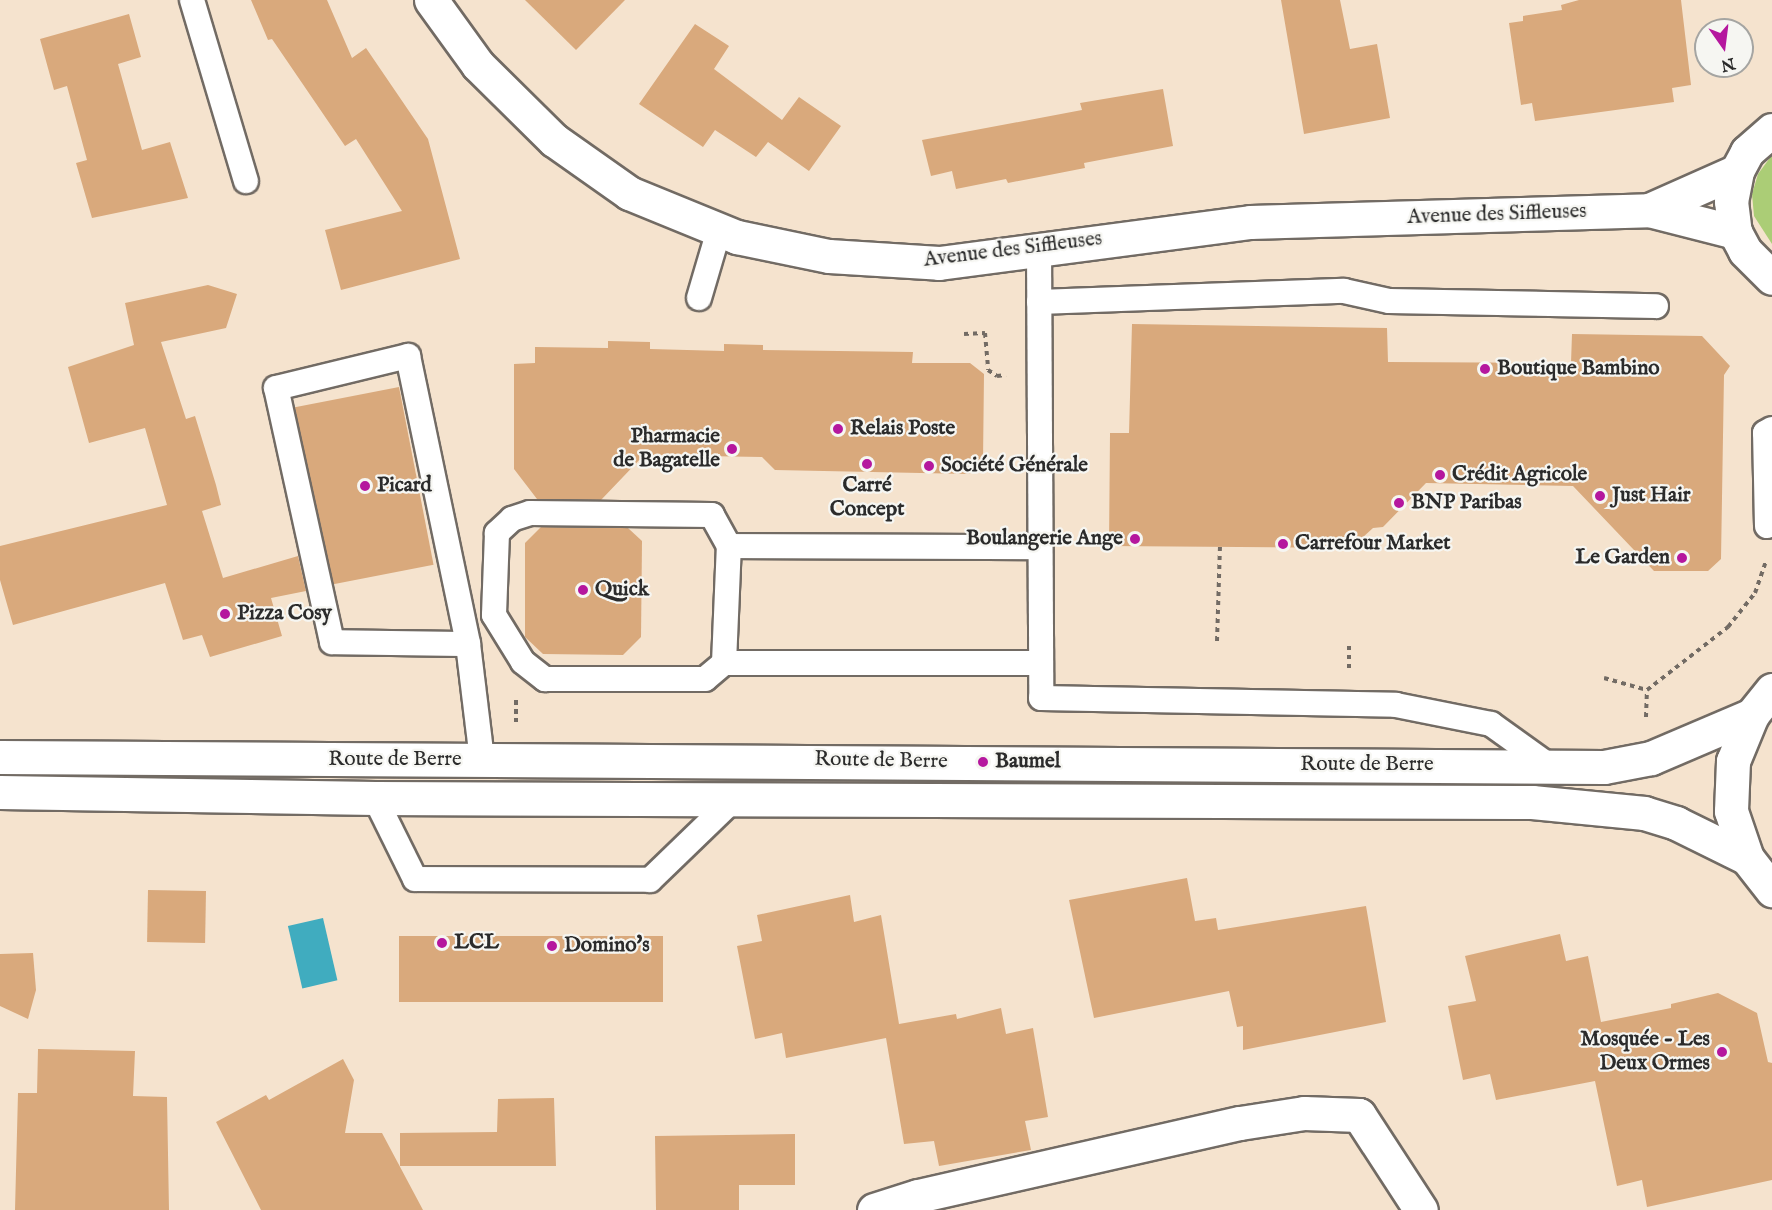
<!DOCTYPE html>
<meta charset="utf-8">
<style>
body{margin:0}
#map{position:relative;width:1772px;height:1210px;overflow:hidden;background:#f5e3ce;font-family:"IM FELL English",serif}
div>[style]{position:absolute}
.green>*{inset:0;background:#abcd76}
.water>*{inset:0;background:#40acbf;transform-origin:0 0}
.building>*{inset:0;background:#d9a97c;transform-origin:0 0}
.path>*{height:4px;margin-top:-2px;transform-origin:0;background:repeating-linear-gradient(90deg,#726b64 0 4.5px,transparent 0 9px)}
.roads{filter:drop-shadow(2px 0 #726b64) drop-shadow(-2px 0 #726b64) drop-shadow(0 2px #726b64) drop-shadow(0 -2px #726b64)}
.service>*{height:24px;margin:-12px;padding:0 12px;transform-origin:12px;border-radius:12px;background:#fff}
.minor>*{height:33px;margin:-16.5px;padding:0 16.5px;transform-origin:16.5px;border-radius:16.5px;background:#fff}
.tertiary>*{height:33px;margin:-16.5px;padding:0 16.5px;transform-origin:16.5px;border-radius:16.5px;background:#fff}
.primary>*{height:33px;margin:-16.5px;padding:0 16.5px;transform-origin:16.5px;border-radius:16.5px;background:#fff}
.dots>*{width:16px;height:16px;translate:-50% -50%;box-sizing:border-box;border:3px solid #f6f6f2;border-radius:50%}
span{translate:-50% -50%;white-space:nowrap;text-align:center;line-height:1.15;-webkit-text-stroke:4.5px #f6f6f2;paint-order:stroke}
.street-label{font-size:21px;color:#2b2b2b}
.poi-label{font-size:21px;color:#2b2b2b;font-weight:700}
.left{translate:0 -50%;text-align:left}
.right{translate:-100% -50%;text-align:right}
.north{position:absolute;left:1694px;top:18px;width:60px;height:60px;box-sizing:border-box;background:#f6f6f2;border:2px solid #a5a5a2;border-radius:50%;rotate:166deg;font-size:16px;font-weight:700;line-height:24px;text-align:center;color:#2b2b2b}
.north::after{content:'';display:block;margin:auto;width:21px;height:27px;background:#b5179e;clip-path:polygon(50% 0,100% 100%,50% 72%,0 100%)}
</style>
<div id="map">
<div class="green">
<i style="clip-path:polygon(1772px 155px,1772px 244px,1754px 216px,1752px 194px,1758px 174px)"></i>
</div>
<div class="water">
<i style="left:323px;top:918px;width:64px;height:36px;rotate:77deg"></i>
</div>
<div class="building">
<i style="clip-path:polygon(251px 0,327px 0,352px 58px,366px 48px,428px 139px,460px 259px,341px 290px,325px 230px,402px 211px,356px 139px,345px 146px,272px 39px,268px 40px)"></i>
<i style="clip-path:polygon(525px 0,625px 0,576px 50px)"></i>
<i style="clip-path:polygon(1281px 0,1340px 0,1350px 49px,1377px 44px,1390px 118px,1304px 134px)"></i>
<i style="clip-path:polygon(1579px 0,1681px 0,1691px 85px,1672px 88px,1674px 102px,1535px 121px,1532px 103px,1521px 105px,1509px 23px,1523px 21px,1523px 16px,1562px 10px,1561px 5px)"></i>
<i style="clip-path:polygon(129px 14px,141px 57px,118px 64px,142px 150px,170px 142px,188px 198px,92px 218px,76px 163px,87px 160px,67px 86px,54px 90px,40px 39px)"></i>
<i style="clip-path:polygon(695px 24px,729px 46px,714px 69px,782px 120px,799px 97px,841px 126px,809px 171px,768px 142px,756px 157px,715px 130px,703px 147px,639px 104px)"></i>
<i style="clip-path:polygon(1163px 89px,1173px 146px,1084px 163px,1085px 168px,1008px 183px,1006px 179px,956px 189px,952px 171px,931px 176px,922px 140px,1082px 110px,1080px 103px)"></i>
<i style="clip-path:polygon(208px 285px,237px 294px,226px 328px,161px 342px,186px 419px,195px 416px,216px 485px,221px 505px,202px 511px,223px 578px,298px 556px,306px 591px,271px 598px,282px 636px,210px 657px,202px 635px,183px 640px,165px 583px,13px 625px,0 580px,0 546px,167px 505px,145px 428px,89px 443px,68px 367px,134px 345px,125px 303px)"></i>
<i style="clip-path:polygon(1132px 324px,1387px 328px,1388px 362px,1571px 363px,1572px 334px,1702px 336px,1730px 366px,1724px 375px,1721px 559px,1708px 571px,1654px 571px,1573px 486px,1426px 483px,1383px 527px,1373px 528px,1351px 548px,1109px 546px,1110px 433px,1129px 433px)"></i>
<i style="clip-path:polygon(608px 341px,650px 342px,650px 349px,724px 351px,724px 344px,763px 345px,763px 350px,913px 352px,912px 363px,970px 363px,984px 374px,983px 461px,969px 474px,775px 470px,762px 457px,644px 455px,601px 500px,537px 499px,514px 469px,514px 364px,535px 363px,535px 347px,608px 348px)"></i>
<i style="left:399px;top:387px;width:181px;height:106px;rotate:79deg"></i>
<i style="clip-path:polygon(541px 527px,628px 528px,642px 541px,641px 637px,623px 655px,543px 654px,525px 637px,525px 543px)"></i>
<i style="clip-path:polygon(1187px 878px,1195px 921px,1216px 918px,1218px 930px,1366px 906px,1386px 1022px,1243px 1050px,1243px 1026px,1237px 1027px,1229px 991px,1094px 1018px,1069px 900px)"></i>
<i style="left:148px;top:890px;width:58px;height:52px;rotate:1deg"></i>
<i style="clip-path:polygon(850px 895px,854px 922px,881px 915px,899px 1024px,956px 1014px,957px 1019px,1001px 1008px,1006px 1034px,1033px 1028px,1048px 1117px,1025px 1121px,1031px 1150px,939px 1166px,934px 1141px,904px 1144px,886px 1038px,786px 1058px,782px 1033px,755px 1039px,737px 946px,762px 941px,757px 915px)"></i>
<i style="clip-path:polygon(1560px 934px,1566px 961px,1588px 956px,1601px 1022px,1671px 1008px,1671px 1004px,1718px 993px,1757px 1013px,1768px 1062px,1772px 1063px,1772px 1180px,1647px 1207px,1642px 1180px,1617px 1186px,1595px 1081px,1496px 1100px,1490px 1074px,1463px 1080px,1448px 1006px,1476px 1001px,1465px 956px)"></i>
<i style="left:663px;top:936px;width:66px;height:264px;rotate:90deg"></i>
<i style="clip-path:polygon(33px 953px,36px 990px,28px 1019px,0 1006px,0 954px)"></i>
<i style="clip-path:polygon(38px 1049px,135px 1051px,133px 1096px,167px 1097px,169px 1210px,15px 1210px,18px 1093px,37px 1093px)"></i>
<i style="clip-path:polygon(343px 1059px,354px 1080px,345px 1133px,382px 1133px,423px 1210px,261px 1210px,216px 1122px,266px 1095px,269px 1100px)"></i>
<i style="clip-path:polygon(554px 1098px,556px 1166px,400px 1166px,400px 1133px,497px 1132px,498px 1099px)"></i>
<i style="clip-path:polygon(795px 1134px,795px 1185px,739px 1185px,739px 1210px,656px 1210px,655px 1136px)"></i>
</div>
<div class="path">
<i style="left:964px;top:334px;width:21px;rotate:-3deg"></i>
<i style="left:985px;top:333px;width:37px;rotate:85deg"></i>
<i style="left:988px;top:370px;width:11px;rotate:34deg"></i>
<i style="left:997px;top:376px;width:9px;rotate:-6deg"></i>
<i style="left:1217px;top:641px;width:94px;rotate:-88.2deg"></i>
<i style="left:1349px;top:668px;width:25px;rotate:-90deg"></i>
<i style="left:1604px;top:678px;width:45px;rotate:15.6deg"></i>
<i style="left:1647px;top:690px;width:103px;rotate:-37.9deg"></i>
<i style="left:1728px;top:627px;width:43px;rotate:-51.5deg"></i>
<i style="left:1755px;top:593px;width:34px;rotate:-71deg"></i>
<i style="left:516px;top:700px;width:22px;rotate:90deg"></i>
<i style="left:1646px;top:717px;width:27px;rotate:-88deg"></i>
</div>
<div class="roads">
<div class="service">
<i style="left:192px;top:0;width:189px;rotate:73.4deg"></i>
<i style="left:1039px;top:247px;width:451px;rotate:89.7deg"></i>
<i style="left:1041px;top:698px;width:355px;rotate:1.1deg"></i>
<i style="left:1396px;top:705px;width:97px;rotate:11.3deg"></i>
<i style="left:1491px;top:724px;width:70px;rotate:35.7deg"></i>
<i style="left:699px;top:298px;width:71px;rotate:-73.6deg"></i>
<i style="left:1039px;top:302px;width:305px;rotate:-2.1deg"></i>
<i style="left:1344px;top:291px;width:46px;rotate:12.5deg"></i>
<i style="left:1389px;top:301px;width:267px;rotate:1.1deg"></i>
<i style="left:1767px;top:526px;width:93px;rotate:-91.2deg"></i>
<i style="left:1765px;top:433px;width:8px;rotate:-30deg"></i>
<i style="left:729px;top:546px;width:311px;rotate:0.2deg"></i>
<i style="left:468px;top:644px;width:136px;rotate:-179.2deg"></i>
<i style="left:332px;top:642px;width:260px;rotate:-102.4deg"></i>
<i style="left:276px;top:388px;width:136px;rotate:-13.6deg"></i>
<i style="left:408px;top:356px;width:294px;rotate:78.2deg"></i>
<i style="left:468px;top:644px;width:117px;rotate:83.1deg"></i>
<i style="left:724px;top:663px;width:117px;rotate:-87.6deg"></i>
<i style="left:729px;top:546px;width:35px;rotate:-119deg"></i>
<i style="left:712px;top:515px;width:182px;rotate:-179.4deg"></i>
<i style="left:530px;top:513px;width:19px;rotate:162deg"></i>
<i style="left:512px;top:519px;width:21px;rotate:137deg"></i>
<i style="left:497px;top:533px;width:82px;rotate:92.1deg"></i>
<i style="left:494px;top:615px;width:55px;rotate:58.3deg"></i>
<i style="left:523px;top:662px;width:28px;rotate:38deg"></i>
<i style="left:545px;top:679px;width:160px"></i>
<i style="left:705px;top:679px;width:25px;rotate:-40deg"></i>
<i style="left:724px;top:663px;width:317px"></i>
<i style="left:375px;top:798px;width:90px;rotate:63.7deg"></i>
<i style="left:415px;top:879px;width:235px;rotate:0.2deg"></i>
<i style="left:650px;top:880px;width:117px;rotate:-44deg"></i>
</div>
<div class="minor">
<i style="left:874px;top:1210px;width:46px;rotate:-17.7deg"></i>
<i style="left:918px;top:1196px;width:330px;rotate:-12.8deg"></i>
<i style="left:1240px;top:1123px;width:65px;rotate:-8.9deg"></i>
<i style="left:1304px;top:1113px;width:55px;rotate:2.1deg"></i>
<i style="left:1359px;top:1115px;width:113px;rotate:56.9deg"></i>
</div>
<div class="tertiary">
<i style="left:431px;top:0;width:80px;rotate:54.1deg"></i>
<i style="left:478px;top:65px;width:107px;rotate:44.6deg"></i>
<i style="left:554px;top:140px;width:92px;rotate:35.2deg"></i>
<i style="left:629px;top:193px;width:117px;rotate:22.2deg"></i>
<i style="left:737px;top:237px;width:94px;rotate:11.7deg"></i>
<i style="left:829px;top:256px;width:110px;rotate:3.6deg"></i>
<i style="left:939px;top:263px;width:314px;rotate:-7.5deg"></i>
<i style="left:1250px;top:222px;width:399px;rotate:-1.7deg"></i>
<i style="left:1649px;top:210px;width:89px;rotate:14.3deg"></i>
<i style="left:1772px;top:130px;width:33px;rotate:139deg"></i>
<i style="left:1747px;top:152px;width:21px;rotate:118deg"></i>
<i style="left:1737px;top:171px;width:31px;rotate:101deg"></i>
<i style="left:1731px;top:201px;width:31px;rotate:83deg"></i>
<i style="left:1735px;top:232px;width:21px;rotate:62deg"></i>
<i style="left:1745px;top:251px;width:38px;rotate:45deg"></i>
<i style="left:1649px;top:210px;width:96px;rotate:-23.9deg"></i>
</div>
<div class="primary">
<i style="left:1772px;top:690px;width:32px;rotate:129deg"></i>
<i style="left:1752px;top:715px;width:50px;rotate:112.4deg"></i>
<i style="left:1733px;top:761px;width:50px;rotate:92.3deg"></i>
<i style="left:1731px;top:811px;width:50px;rotate:71.2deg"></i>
<i style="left:1747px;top:858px;width:41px;rotate:52deg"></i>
<i style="left:0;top:757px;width:1604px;rotate:0.36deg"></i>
<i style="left:1604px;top:767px;width:48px;rotate:-10.8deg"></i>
<i style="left:1651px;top:758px;width:110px;rotate:-23.1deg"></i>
<i style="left:0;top:792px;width:375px;rotate:0.9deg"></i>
<i style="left:375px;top:798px;width:1157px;rotate:0.2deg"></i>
<i style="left:1532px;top:802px;width:113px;rotate:5.6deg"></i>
<i style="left:1644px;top:813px;width:34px;rotate:17deg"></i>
<i style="left:1676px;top:823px;width:79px;rotate:26.2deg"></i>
</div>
</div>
<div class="dots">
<i style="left:1485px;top:369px;background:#b5179e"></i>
<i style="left:838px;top:429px;background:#b5179e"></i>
<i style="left:732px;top:449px;background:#b5179e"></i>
<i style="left:867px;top:464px;background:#b5179e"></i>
<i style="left:929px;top:466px;background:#b5179e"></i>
<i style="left:1440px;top:475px;background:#b5179e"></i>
<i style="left:365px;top:486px;background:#b5179e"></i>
<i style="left:1600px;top:496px;background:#b5179e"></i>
<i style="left:1399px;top:503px;background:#b5179e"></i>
<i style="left:1135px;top:539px;background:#b5179e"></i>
<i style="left:1283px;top:544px;background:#b5179e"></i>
<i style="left:1682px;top:558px;background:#b5179e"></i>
<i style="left:583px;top:590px;background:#b5179e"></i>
<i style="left:225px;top:614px;background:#b5179e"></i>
<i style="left:983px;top:762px;background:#b5179e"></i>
<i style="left:442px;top:943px;background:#b5179e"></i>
<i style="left:552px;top:946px;background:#b5179e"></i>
<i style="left:1722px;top:1052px;background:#b5179e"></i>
</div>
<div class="street-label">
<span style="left:1497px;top:215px;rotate:-2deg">Avenue des Siffleuses</span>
<span style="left:1013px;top:250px;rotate:-7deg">Avenue des Siffleuses</span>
<span style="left:395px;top:760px">Route de Berre</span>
<span style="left:881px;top:761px;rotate:1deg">Route de Berre</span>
<span style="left:1367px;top:765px">Route de Berre</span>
</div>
<div class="poi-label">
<span class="left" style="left:1497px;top:369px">Boutique Bambino</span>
<span class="left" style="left:850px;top:429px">Relais Poste</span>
<span class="right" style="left:720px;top:449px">Pharmacie<br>de Bagatelle</span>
<span class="left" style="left:941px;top:466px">Société Générale</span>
<span class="left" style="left:1452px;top:475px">Crédit Agricole</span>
<span class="left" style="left:377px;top:486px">Picard</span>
<span style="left:867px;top:498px">Carré<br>Concept</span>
<span class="left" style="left:1612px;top:496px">Just Hair</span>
<span class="left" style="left:1411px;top:503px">BNP Paribas</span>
<span class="right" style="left:1123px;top:539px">Boulangerie Ange</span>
<span class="left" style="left:1295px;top:544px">Carrefour Market</span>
<span class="right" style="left:1670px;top:558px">Le Garden</span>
<span class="left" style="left:595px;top:590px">Quick</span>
<span class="left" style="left:237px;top:614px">Pizza Cosy</span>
<span class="left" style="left:995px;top:762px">Baumel</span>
<span class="left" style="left:454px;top:943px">LCL</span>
<span class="left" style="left:564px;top:946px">Domino's</span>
<span class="right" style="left:1710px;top:1052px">Mosquée - Les<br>Deux Ormes</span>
</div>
<div class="north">N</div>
</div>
